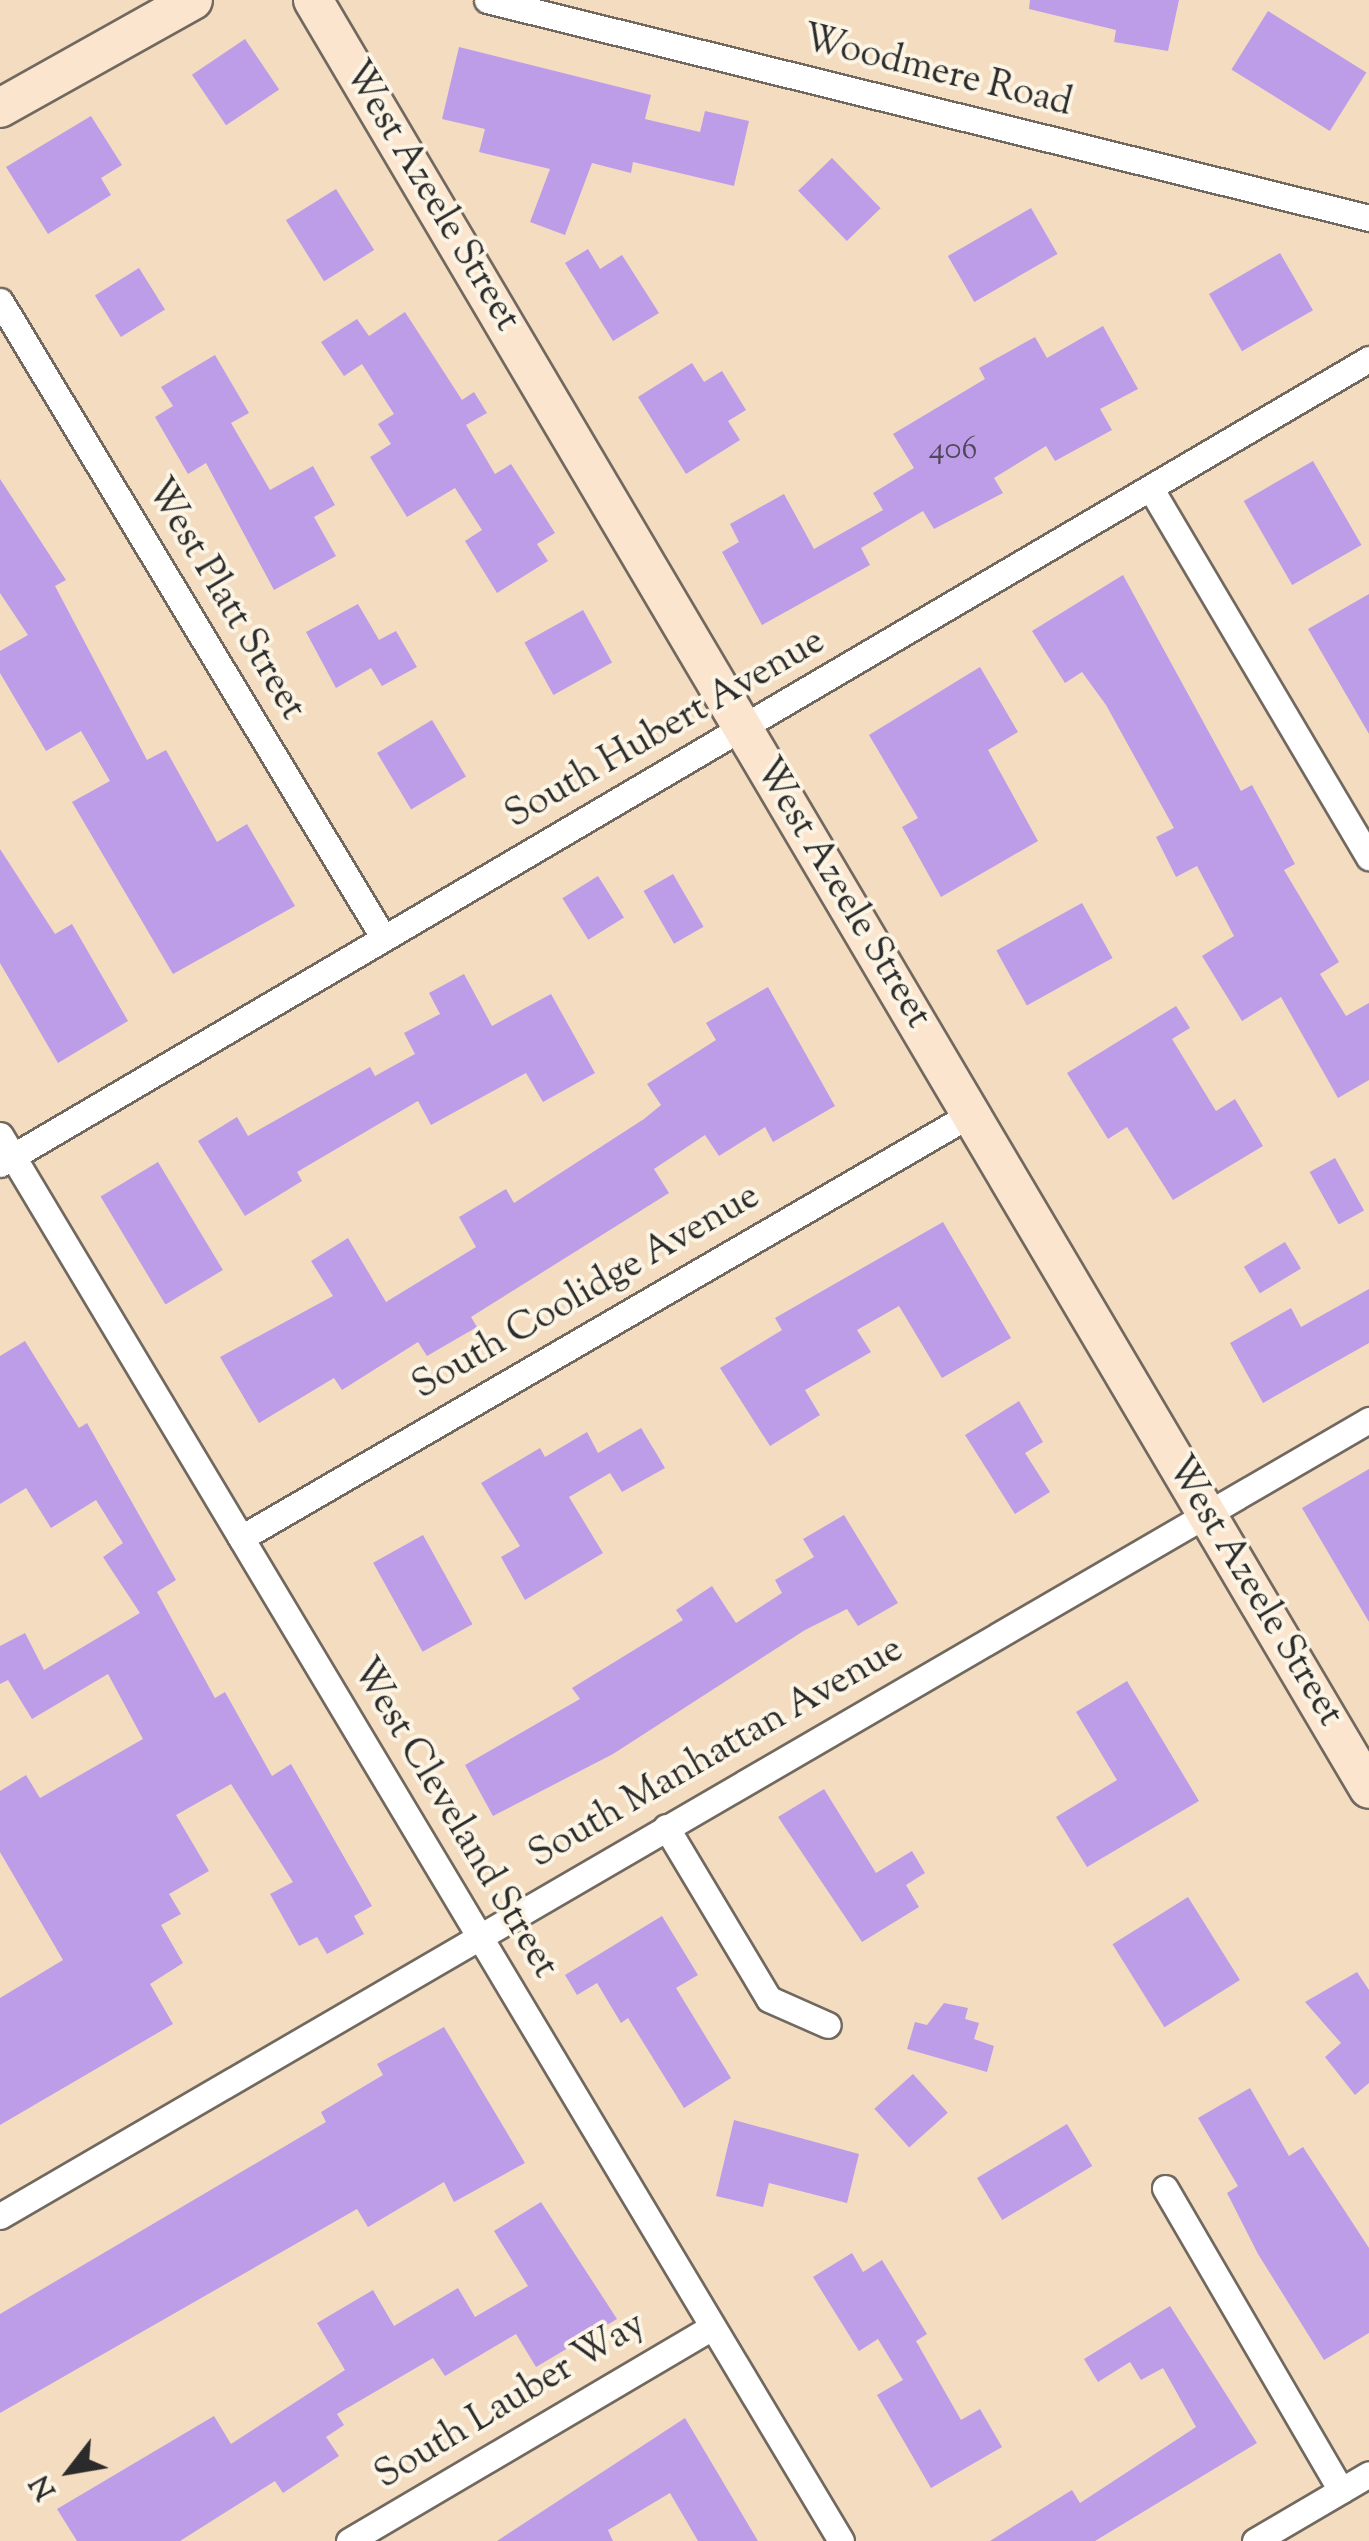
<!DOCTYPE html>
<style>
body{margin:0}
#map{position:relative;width:1369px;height:2541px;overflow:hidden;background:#f4dcc0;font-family:"Sorts Mill Goudy",serif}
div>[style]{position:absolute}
.building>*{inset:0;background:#bd9de8;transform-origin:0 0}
.roads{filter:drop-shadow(2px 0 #71695f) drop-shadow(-2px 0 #71695f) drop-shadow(0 2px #71695f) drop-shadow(0 -2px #71695f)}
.street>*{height:25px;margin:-12.5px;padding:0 12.5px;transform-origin:12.5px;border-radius:12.5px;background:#fff}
.secondary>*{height:38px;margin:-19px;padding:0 19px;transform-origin:19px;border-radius:19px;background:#fbe5cf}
span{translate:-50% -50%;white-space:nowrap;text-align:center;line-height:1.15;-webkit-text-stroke:8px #fcf5e5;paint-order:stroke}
.number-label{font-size:32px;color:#50485a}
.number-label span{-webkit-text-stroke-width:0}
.street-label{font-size:38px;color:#2b2b2b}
.north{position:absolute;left:20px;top:2421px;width:100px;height:100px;-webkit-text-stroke:8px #fcf5e5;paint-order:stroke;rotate:239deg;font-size:28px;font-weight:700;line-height:40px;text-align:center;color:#2b2b2b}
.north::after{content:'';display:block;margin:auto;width:35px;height:45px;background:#2b2b2b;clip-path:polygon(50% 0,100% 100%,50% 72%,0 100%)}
</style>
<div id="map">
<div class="building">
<i style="clip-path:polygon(1030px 0,1179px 0,1168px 51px,1114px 42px,1116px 30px,1029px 9px)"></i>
<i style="left:1268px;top:11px;width:116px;height:69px;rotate:32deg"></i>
<i style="left:245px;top:39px;width:61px;height:64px;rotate:56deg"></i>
<i style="clip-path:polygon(459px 47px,651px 95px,645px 119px,700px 132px,705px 111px,749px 121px,734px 186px,633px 162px,631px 173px,592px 163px,565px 235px,530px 222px,550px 169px,479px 152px,485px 129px,442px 119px)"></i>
<i style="clip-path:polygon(91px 116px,122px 165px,101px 178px,111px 195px,48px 234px,6px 167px)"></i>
<i style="left:832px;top:158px;width:70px;height:47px;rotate:46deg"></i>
<i style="left:336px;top:189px;width:72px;height:59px;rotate:58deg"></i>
<i style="left:1031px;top:208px;width:53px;height:96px;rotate:60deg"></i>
<i style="clip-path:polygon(588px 249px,600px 269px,622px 255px,659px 313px,613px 341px,565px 263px)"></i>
<i style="left:1280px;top:253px;width:66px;height:82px;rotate:60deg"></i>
<i style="left:139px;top:268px;width:49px;height:52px;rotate:58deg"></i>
<i style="clip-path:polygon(405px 312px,462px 400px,474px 392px,487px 413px,466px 425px,495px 474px,511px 464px,555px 533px,537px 544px,548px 561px,497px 593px,465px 541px,482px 530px,455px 488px,407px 517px,370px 457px,391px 444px,378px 424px,394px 414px,362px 364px,344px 376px,321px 342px,357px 319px,369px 336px)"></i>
<i style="clip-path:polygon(1103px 326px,1138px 389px,1100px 409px,1112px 430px,1055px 461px,1046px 446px,994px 478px,1003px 493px,934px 529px,923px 511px,861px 548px,870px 565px,762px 625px,722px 552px,739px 542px,730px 524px,784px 494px,814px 549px,883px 510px,873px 493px,914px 468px,893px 434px,985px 379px,979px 368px,1035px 337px,1047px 358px)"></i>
<i style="clip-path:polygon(215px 355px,249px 413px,231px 423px,270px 490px,313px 466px,335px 505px,314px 517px,336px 556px,274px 590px,206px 463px,188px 474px,155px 417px,173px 406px,161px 387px)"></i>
<i style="clip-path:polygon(692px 363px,704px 382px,722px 371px,746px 410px,728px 421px,740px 440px,686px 474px,638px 397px)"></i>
<i style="left:1313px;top:461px;width:97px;height:80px;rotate:60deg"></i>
<i style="clip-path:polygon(0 479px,66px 580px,55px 586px,147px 760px,166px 750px,217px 842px,247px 824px,295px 906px,173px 974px,72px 802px,110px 781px,81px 731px,46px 751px,0 673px,0 651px,28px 635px,0 593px)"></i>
<i style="clip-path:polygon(1123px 575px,1241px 791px,1252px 785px,1295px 864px,1284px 870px,1339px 962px,1320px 974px,1346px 1016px,1369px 1003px,1369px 1080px,1338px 1098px,1281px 997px,1242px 1021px,1202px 956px,1234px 936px,1197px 866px,1176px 877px,1156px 837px,1174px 828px,1106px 705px,1082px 672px,1065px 683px,1032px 631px)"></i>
<i style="clip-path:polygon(1369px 594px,1369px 734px,1308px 629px)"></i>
<i style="clip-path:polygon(358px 604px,379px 640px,396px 631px,417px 667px,382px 686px,371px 668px,336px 688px,306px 632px)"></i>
<i style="left:583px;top:610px;width:60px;height:67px;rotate:61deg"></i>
<i style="clip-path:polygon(980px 667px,1018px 732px,988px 750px,1038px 841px,941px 897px,902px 827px,918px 818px,869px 735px)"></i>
<i style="left:432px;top:720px;width:66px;height:64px;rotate:59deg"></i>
<i style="clip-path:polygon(0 849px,55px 934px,72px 924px,128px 1021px,58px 1063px,0 963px)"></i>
<i style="left:673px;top:874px;width:61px;height:34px;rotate:60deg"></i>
<i style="left:598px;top:876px;width:49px;height:42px;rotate:58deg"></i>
<i style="left:1082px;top:903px;width:63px;height:98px;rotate:61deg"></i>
<i style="clip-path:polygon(464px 974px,492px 1026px,551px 994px,595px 1073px,543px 1102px,526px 1073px,431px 1125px,418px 1101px,297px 1172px,302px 1181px,245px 1216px,198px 1141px,237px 1117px,248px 1136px,370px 1067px,375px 1076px,415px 1054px,404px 1033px,440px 1014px,429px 993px)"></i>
<i style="clip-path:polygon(768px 987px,835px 1106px,773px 1142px,765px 1127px,719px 1156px,705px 1135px,654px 1169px,669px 1193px,471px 1317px,477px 1327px,427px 1356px,418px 1342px,342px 1390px,334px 1378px,259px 1423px,220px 1357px,333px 1296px,311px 1261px,348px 1238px,386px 1302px,476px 1247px,459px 1217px,506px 1189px,514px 1203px,644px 1119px,661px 1105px,647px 1084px,716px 1040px,706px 1023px)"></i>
<i style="clip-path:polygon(1176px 1006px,1190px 1028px,1172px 1039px,1216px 1111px,1235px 1099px,1263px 1146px,1173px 1200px,1127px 1127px,1108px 1139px,1067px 1073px)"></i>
<i style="left:1335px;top:1158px;width:60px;height:29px;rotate:61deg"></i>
<i style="left:158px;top:1162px;width:126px;height:67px;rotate:59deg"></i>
<i style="clip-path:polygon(943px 1222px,1011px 1338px,942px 1378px,899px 1306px,857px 1330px,871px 1352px,805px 1390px,820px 1415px,770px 1446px,720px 1368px,782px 1330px,775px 1318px)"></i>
<i style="left:1285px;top:1242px;width:31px;height:48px;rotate:59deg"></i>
<i style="clip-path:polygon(1369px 1289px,1369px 1343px,1263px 1403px,1230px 1343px,1291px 1308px,1301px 1327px)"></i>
<i style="clip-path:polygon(25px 1341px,79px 1428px,87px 1423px,176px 1580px,157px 1592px,215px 1698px,225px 1692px,272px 1776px,291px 1764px,372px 1906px,354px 1916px,364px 1934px,327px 1954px,317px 1937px,299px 1946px,270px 1894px,293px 1882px,231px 1784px,176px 1815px,209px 1871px,169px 1894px,181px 1914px,161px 1925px,183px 1963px,150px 1984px,173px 2024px,0 2125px,0 1998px,63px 1960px,0 1852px,0 1791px,26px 1775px,40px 1798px,143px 1739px,108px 1674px,32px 1719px,8px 1680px,0 1684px,0 1646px,25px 1633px,44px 1670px,140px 1613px,103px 1557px,123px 1543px,96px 1500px,51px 1528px,26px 1488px,0 1504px,0 1356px)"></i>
<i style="clip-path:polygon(1019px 1401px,1043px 1442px,1025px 1453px,1050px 1492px,1015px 1514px,965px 1435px)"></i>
<i style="clip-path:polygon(641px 1428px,665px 1468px,622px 1492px,610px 1473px,569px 1497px,603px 1553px,525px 1600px,501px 1557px,520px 1546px,481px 1483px,540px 1448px,545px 1457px,587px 1432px,598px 1453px)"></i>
<i style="clip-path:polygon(1369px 1469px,1369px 1622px,1302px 1508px)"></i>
<i style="clip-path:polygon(844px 1515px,898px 1603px,858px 1626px,847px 1609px,805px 1630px,613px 1754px,493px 1816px,465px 1765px,580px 1699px,572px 1688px,683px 1620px,676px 1610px,712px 1586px,736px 1623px,782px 1593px,775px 1580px,814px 1557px,803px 1539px)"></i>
<i style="left:423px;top:1535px;width:102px;height:57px;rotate:61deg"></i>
<i style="clip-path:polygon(1127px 1681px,1199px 1801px,1087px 1867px,1056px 1817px,1117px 1780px,1076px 1712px)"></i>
<i style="clip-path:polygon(824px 1789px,876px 1873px,912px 1851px,925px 1873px,906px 1885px,919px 1907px,862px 1942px,778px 1817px)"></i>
<i style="left:1188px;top:1897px;width:98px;height:89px;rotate:58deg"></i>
<i style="clip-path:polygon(662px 1916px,698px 1975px,676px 1988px,731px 2078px,684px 2108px,628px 2018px,621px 2023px,597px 1983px,577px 1995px,565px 1975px)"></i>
<i style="clip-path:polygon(1357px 1972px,1369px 1990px,1369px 2083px,1355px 2095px,1325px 2057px,1341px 2043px,1305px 2002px)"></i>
<i style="clip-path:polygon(944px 2003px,968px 2008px,965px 2019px,979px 2023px,974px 2039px,994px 2046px,987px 2072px,907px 2049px,915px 2022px,927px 2025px)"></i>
<i style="clip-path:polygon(444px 2027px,525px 2163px,454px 2202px,444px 2182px,368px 2227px,357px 2209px,0 2413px,0 2314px,326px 2122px,321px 2112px,383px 2075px,377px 2064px)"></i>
<i style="left:913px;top:2074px;width:52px;height:52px;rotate:48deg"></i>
<i style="clip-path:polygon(1250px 2088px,1289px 2156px,1303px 2147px,1369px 2248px,1369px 2333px,1324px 2360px,1258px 2254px,1227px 2193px,1238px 2186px,1198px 2118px)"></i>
<i style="clip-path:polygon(734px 2120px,859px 2154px,847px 2203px,769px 2183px,763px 2207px,716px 2196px)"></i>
<i style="left:1067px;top:2124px;width:49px;height:105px;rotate:59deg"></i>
<i style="clip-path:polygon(541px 2202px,617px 2319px,536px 2367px,516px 2334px,445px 2376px,433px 2358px,337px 2414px,344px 2425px,326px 2437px,339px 2456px,283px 2493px,275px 2481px,180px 2541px,77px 2541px,57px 2509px,214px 2416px,231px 2444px,345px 2370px,317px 2323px,373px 2290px,394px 2326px,458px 2288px,475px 2317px,528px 2286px,494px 2231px)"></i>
<i style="clip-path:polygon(852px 2253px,863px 2272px,882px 2260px,927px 2334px,916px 2341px,961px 2420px,980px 2409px,1002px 2447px,931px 2488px,877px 2395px,903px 2380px,878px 2339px,859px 2351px,813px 2277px)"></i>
<i style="clip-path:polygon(1170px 2306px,1257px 2443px,1095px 2541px,990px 2541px,1072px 2490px,1080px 2503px,1196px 2427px,1163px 2368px,1141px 2380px,1130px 2362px,1098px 2382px,1084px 2359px)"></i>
<i style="clip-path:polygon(685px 2418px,758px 2541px,698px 2541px,670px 2493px,608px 2530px,613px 2541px,497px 2541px)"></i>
</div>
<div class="roads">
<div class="street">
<i style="left:487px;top:0;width:909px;rotate:13.88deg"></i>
<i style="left:0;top:301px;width:742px;rotate:58.94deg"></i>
<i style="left:1151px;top:489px;width:428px;rotate:59.4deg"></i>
<i style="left:0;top:1135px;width:1638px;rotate:59.11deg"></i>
<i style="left:0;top:1164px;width:1588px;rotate:-30.46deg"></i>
<i style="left:241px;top:1538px;width:844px;rotate:-30.15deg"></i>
<i style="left:666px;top:1827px;width:200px;rotate:59.1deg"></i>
<i style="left:769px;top:1999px;width:64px;rotate:23.8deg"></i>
<i style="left:1165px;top:2188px;width:350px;rotate:59.8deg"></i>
<i style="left:0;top:2216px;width:1584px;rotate:-30.18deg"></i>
<i style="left:349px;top:2541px;width:421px;rotate:-30.5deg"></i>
<i style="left:1255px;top:2541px;width:132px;rotate:-30.4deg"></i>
</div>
<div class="secondary">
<i style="left:313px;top:0;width:2077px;rotate:59.45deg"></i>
<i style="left:0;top:108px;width:221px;rotate:-29.2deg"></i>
</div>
</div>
<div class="number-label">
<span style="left:953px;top:450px">406</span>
</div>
<div class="street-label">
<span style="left:937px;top:73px;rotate:14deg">Woodmere Road</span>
<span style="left:430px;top:197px;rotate:59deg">West Azeele Street</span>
<span style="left:224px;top:600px;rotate:59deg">West Platt Street</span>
<span style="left:666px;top:730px;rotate:-30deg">South Hubert Avenue</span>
<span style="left:841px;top:894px;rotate:59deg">West Azeele Street</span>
<span style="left:587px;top:1293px;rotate:-30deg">South Coolidge Avenue</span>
<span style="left:1253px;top:1592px;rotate:59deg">West Azeele Street</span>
<span style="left:717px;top:1754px;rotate:-30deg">South Manhattan Avenue</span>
<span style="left:453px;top:1819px;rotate:59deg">West Cleveland Street</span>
<span style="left:511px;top:2402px;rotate:-31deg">South Lauber Way</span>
</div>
<div class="north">N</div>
</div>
